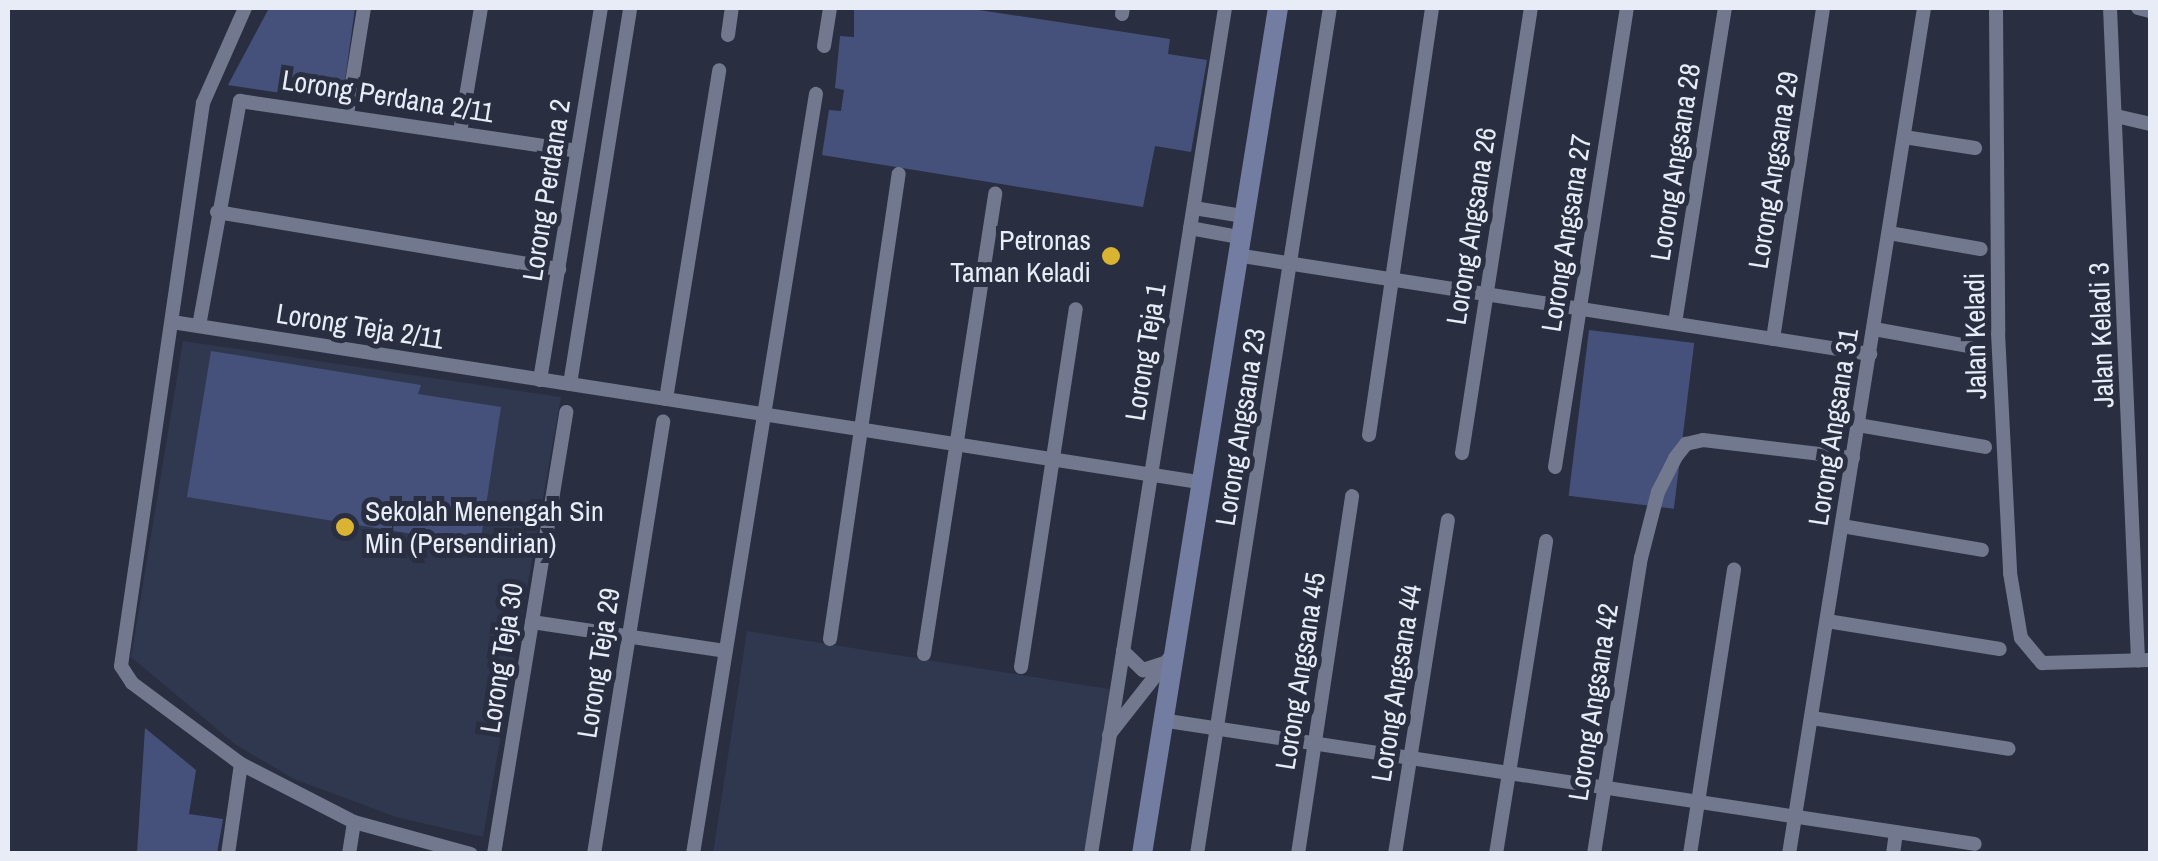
<!DOCTYPE html>
<style>
body{margin:0}
#map{position:relative;width:2158px;height:861px;overflow:hidden;background:#292f41;font-family:"Archivo Narrow",sans-serif}
div>[style]{position:absolute}
.built>*{inset:0;background:#30384f}
.green>*{inset:0;background:#45517b;transform-origin:0 0}
.street>*{height:14px;margin:-7px;padding:0 7px;transform-origin:7px;border-radius:7px;background:#72788d}
.secondary>*{height:20px;margin:-10px;padding:0 10px;transform-origin:10px;border-radius:10px;background:#737da1}
.dots>*{width:28px;height:28px;translate:-50% -50%;box-sizing:border-box;border:5px solid #292f41;border-radius:50%}
span{translate:-50% -50%;white-space:nowrap;text-align:center;line-height:1.15;-webkit-text-stroke:10px #292f41;paint-order:stroke}
.street-label{font-size:28px;color:#e7ecf7}
.poi-label{font-size:28px;color:#e7ecf7}
.right{translate:-100% -50%;text-align:right}
.left{translate:0 -50%;text-align:left}
.frame{position:absolute;inset:0;border:10px solid #e7ecf7;pointer-events:none}
</style>
<div id="map">
<div class="built">
<i style="clip-path:polygon(183px 341px,561px 397px,483px 837px,396px 817px,294px 779px,236px 745px,131px 657px)"></i>
<i style="clip-path:polygon(747px 631px,1115px 690px,1090px 853px,713px 854px)"></i>
</div>
<div class="green">
<i style="clip-path:polygon(269px 8px,355px 8px,342px 102px,228px 85px)"></i>
<i style="clip-path:polygon(854px 8px,966px 8px,1170px 39px,1168px 54px,1207px 60px,1191px 152px,1155px 146px,1143px 207px,822px 155px,829px 110px,841px 111px,844px 90px,835px 88px,840px 36px,854px 37px)"></i>
<i style="left:1589px;top:330px;width:106px;height:167px;rotate:7deg"></i>
<i style="clip-path:polygon(211px 351px,421px 385px,418px 394px,501px 407px,480px 545px,187px 497px)"></i>
<i style="clip-path:polygon(145px 728px,196px 770px,189px 814px,223px 819px,217px 853px,137px 853px)"></i>
</div>
<div class="street">
<i style="left:245px;top:8px;width:104px;rotate:113.9deg"></i>
<i style="left:203px;top:103px;width:569px;rotate:98.29deg"></i>
<i style="left:121px;top:666px;width:20px;rotate:57deg"></i>
<i style="left:132px;top:683px;width:136px;rotate:36.6deg"></i>
<i style="left:241px;top:764px;width:127px;rotate:27.2deg"></i>
<i style="left:354px;top:822px;width:121px;rotate:15.3deg"></i>
<i style="left:1996px;top:8px;width:325px;rotate:89.6deg"></i>
<i style="left:1998px;top:333px;width:240px;rotate:87.1deg"></i>
<i style="left:2010px;top:573px;width:66px;rotate:80.4deg"></i>
<i style="left:2021px;top:638px;width:33px;rotate:50deg"></i>
<i style="left:2042px;top:663px;width:108px;rotate:-1.6deg"></i>
<i style="left:2110px;top:8px;width:653px;rotate:87.54deg"></i>
<i style="left:2138px;top:8px;width:12px;rotate:14deg"></i>
<i style="left:1122px;top:14px;width:6px;rotate:-81deg"></i>
<i style="left:728px;top:35px;width:27px;rotate:-82deg"></i>
<i style="left:824px;top:46px;width:38px;rotate:-81deg"></i>
<i style="left:347px;top:114px;width:107px;rotate:-80.9deg"></i>
<i style="left:2116px;top:116px;width:35px;rotate:13deg"></i>
<i style="left:460px;top:132px;width:126px;rotate:-80.4deg"></i>
<i style="left:1904px;top:137px;width:72px;rotate:8.8deg"></i>
<i style="left:1194px;top:208px;width:50px;rotate:9.3deg"></i>
<i style="left:217px;top:212px;width:347px;rotate:9.5deg"></i>
<i style="left:1190px;top:228px;width:50px;rotate:10.4deg"></i>
<i style="left:1889px;top:233px;width:93px;rotate:9.9deg"></i>
<i style="left:1236px;top:255px;width:642px;rotate:8.88deg"></i>
<i style="left:172px;top:322px;width:1038px;rotate:8.86deg"></i>
<i style="left:1675px;top:323px;width:319px;rotate:-81deg"></i>
<i style="left:199px;top:326px;width:229px;rotate:-79.7deg"></i>
<i style="left:240px;top:101px;width:341px;rotate:8.4deg"></i>
<i style="left:1874px;top:329px;width:102px;rotate:10.2deg"></i>
<i style="left:1773px;top:339px;width:335px;rotate:-81.4deg"></i>
<i style="left:540px;top:380px;width:377px;rotate:-80.7deg"></i>
<i style="left:570px;top:384px;width:381px;rotate:-80.9deg"></i>
<i style="left:666px;top:399px;width:333px;rotate:-80.8deg"></i>
<i style="left:1858px;top:425px;width:129px;rotate:9.8deg"></i>
<i style="left:1369px;top:435px;width:432px;rotate:-81.6deg"></i>
<i style="left:1462px;top:453px;width:450px;rotate:-81.2deg"></i>
<i style="left:1555px;top:467px;width:465px;rotate:-81.1deg"></i>
<i style="left:1842px;top:526px;width:142px;rotate:9.7deg"></i>
<i style="left:1827px;top:621px;width:175px;rotate:9.2deg"></i>
<i style="left:532px;top:622px;width:195px;rotate:8.5deg"></i>
<i style="left:830px;top:639px;width:470px;rotate:-81.6deg"></i>
<i style="left:1123px;top:651px;width:28px;rotate:44deg"></i>
<i style="left:1143px;top:670px;width:22px;rotate:-18deg"></i>
<i style="left:924px;top:654px;width:466px;rotate:-81.2deg"></i>
<i style="left:1021px;top:667px;width:362px;rotate:-81.3deg"></i>
<i style="left:1812px;top:718px;width:199px;rotate:8.9deg"></i>
<i style="left:1161px;top:720px;width:823px;rotate:8.66deg"></i>
<i style="left:1109px;top:735px;width:100px;rotate:-51.9deg"></i>
<i style="left:228px;top:854px;width:91px;rotate:-81.8deg"></i>
<i style="left:349px;top:854px;width:32px;rotate:-81deg"></i>
<i style="left:494px;top:854px;width:448px;rotate:-80.7deg"></i>
<i style="left:594px;top:854px;width:438px;rotate:-80.9deg"></i>
<i style="left:693px;top:854px;width:770px;rotate:-80.81deg"></i>
<i style="left:1091px;top:854px;width:857px;rotate:-81deg"></i>
<i style="left:1197px;top:854px;width:856px;rotate:-81.07deg"></i>
<i style="left:1298px;top:854px;width:362px;rotate:-81.4deg"></i>
<i style="left:1395px;top:854px;width:338px;rotate:-81deg"></i>
<i style="left:1496px;top:854px;width:317px;rotate:-80.9deg"></i>
<i style="left:1594px;top:854px;width:300px;rotate:-81deg"></i>
<i style="left:1641px;top:558px;width:68px;rotate:-75.6deg"></i>
<i style="left:1658px;top:492px;width:38px;rotate:-63deg"></i>
<i style="left:1675px;top:458px;width:18px;rotate:-52deg"></i>
<i style="left:1686px;top:444px;width:17px;rotate:-13deg"></i>
<i style="left:1703px;top:440px;width:151px;rotate:6.8deg"></i>
<i style="left:1690px;top:854px;width:288px;rotate:-81.2deg"></i>
<i style="left:1789px;top:854px;width:857px;rotate:-80.93deg"></i>
<i style="left:1893px;top:854px;width:22px;rotate:-82deg"></i>
</div>
<div class="secondary">
<i style="left:1142px;top:854px;width:857px;rotate:-80.87deg"></i>
</div>
<div class="dots">
<i style="left:1111px;top:256px;background:#dab333"></i>
<i style="left:345px;top:527px;background:#dab333"></i>
</div>
<div class="street-label">
<span style="left:388px;top:96px;rotate:9deg">Lorong Perdana 2/11</span>
<span style="left:1675px;top:162px;rotate:-81deg">Lorong Angsana 28</span>
<span style="left:1773px;top:170px;rotate:-81deg">Lorong Angsana 29</span>
<span style="left:546px;top:190px;rotate:-81deg">Lorong Perdana 2</span>
<span style="left:1471px;top:226px;rotate:-81deg">Lorong Angsana 26</span>
<span style="left:1566px;top:233px;rotate:-81deg">Lorong Angsana 27</span>
<span style="left:360px;top:326px;rotate:9deg">Lorong Teja 2/11</span>
<span style="left:2101px;top:335px;rotate:-92deg">Jalan Keladi 3</span>
<span style="left:1975px;top:336px;rotate:-91deg">Jalan Keladi</span>
<span style="left:1145px;top:352px;rotate:-81deg">Lorong Teja 1</span>
<span style="left:1240px;top:427px;rotate:-81deg">Lorong Angsana 23</span>
<span style="left:1833px;top:427px;rotate:-81deg">Lorong Angsana 31</span>
<span style="left:501px;top:658px;rotate:-81deg">Lorong Teja 30</span>
<span style="left:598px;top:663px;rotate:-81deg">Lorong Teja 29</span>
<span style="left:1300px;top:671px;rotate:-81deg">Lorong Angsana 45</span>
<span style="left:1396px;top:683px;rotate:-81deg">Lorong Angsana 44</span>
<span style="left:1593px;top:702px;rotate:-81deg">Lorong Angsana 42</span>
</div>
<div class="poi-label">
<span class="right" style="left:1091px;top:256px">Petronas<br>Taman Keladi</span>
<span class="left" style="left:365px;top:527px">Sekolah Menengah Sin<br>Min (Persendirian)</span>
</div>
<div class="frame"></div>
</div>
